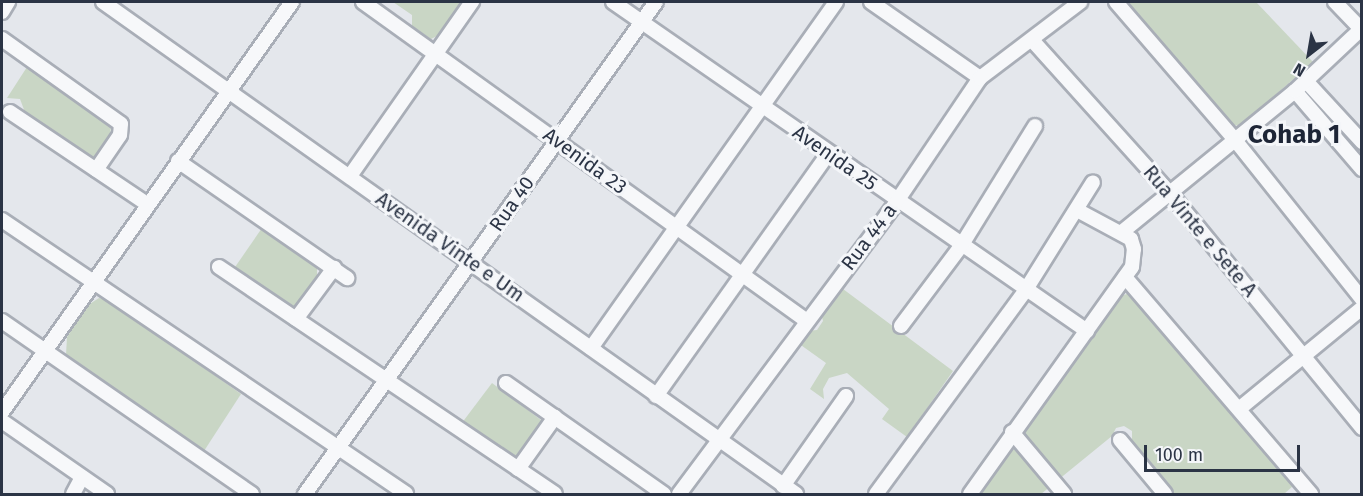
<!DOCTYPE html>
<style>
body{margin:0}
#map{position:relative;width:1363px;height:496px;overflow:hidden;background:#e4e7ec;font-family:"Fira Sans",sans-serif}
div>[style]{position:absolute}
.green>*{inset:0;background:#c9d6c5;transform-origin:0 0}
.roads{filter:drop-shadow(2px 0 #a9aeb7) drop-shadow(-2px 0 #a9aeb7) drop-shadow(0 2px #a9aeb7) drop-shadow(0 -2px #a9aeb7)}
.minor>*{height:14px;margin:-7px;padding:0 7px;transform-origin:7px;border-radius:7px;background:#f7f8fa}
span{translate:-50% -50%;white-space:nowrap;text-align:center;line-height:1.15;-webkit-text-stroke:6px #f4f6f9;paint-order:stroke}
.street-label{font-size:20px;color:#2b3445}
.district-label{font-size:26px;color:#1d2536;font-weight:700}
.frame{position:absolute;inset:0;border:3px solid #2b3445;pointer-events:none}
.north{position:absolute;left:1279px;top:24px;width:60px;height:60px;-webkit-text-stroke:4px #f4f6f9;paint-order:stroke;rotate:211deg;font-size:16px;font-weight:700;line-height:24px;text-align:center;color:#2b3445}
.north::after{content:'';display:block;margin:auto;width:21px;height:27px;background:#2b3445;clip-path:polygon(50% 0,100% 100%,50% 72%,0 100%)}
.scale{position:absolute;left:1144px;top:445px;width:156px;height:27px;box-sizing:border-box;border:3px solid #2b3445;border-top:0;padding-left:8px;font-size:18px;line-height:21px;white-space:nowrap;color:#2b3445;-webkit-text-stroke:4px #f4f6f9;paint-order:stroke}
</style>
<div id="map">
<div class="green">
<i style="clip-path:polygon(393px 2px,464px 2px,441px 34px,431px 39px,412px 26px,412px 15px)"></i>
<i style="clip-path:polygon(1123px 2px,1256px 2px,1313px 62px,1241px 125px,1230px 126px)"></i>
<i style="clip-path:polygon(27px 67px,111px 125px,110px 139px,98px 158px,93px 160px,26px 115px,20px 99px,7px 98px)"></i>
<i style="clip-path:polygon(262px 228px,317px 267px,317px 280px,297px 307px,292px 308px,233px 270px)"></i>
<i style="clip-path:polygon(839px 286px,953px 371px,907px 437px,882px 419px,889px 409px,847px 373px,829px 378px,823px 389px,824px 399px,810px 389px,826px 363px,798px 343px,807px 331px,817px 330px,823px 321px,821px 313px)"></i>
<i style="clip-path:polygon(1129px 293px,1181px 347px,1293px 486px,1284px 494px,1170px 494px,1132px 444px,1132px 431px,1124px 426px,1116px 428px,1112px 436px,1058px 480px,1024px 436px,1024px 428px,1117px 298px)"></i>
<i style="clip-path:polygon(99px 298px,110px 301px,241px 394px,204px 451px,66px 355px,67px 337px,88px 305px)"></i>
<i style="left:492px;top:383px;width:63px;height:52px;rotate:37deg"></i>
<i style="clip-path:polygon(1012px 449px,1022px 451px,1051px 486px,1041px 494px,978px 494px)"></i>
</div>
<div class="roads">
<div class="minor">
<i style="left:103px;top:2px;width:850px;rotate:35.37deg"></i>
<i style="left:363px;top:2px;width:547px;rotate:35.7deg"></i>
<i style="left:613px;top:2px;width:577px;rotate:34.76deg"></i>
<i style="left:871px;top:2px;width:133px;rotate:34.9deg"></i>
<i style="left:1116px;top:2px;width:182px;rotate:49.2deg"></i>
<i style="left:1235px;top:140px;width:203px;rotate:51.4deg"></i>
<i style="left:1335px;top:2px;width:39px;rotate:46deg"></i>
<i style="left:2px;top:12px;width:12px;rotate:-59deg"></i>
<i style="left:2px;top:39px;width:146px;rotate:35.5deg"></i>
<i style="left:121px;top:124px;width:11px;rotate:95deg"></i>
<i style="left:120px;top:135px;width:42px;rotate:124.4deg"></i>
<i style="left:1032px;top:40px;width:205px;rotate:48deg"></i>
<i style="left:1169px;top:192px;width:305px;rotate:50.7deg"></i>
<i style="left:1306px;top:81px;width:83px;rotate:47.4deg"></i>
<i style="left:1295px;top:91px;width:103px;rotate:49.3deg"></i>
<i style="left:10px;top:112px;width:165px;rotate:33.9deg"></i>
<i style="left:178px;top:161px;width:206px;rotate:34.7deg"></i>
<i style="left:350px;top:176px;width:213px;rotate:-55deg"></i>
<i style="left:2px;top:220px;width:488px;rotate:34.1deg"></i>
<i style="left:1122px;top:232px;width:223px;rotate:-39.2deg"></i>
<i style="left:1295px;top:91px;width:92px;rotate:-43.2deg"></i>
<i style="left:219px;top:267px;width:405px;rotate:34deg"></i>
<i style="left:1125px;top:277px;width:286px;rotate:49.4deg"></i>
<i style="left:296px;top:319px;width:64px;rotate:-53.3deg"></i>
<i style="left:2px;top:321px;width:304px;rotate:34.7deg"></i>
<i style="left:901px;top:326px;width:100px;rotate:-53.1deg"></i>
<i style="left:961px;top:246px;width:141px;rotate:-58.3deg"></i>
<i style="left:591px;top:348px;width:424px;rotate:-54.7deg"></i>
<i style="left:506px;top:383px;width:193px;rotate:35.1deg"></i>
<i style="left:656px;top:396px;width:297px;rotate:-54.6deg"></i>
<i style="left:1239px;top:409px;width:159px;rotate:-39.4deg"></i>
<i style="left:2px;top:412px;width:502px;rotate:-54.73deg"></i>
<i style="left:2px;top:421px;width:128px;rotate:34.8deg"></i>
<i style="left:1012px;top:432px;width:81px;rotate:50deg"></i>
<i style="left:1120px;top:440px;width:70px;rotate:50.2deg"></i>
<i style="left:518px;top:469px;width:64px;rotate:-54.6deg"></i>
<i style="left:783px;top:486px;width:110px;rotate:-55deg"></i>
<i style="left:73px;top:494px;width:19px;rotate:-62deg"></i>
<i style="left:305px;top:494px;width:604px;rotate:-54.5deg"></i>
<i style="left:679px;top:494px;width:365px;rotate:-53.3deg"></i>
<i style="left:897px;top:201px;width:148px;rotate:-56deg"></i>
<i style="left:980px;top:78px;width:126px;rotate:-37.2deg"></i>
<i style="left:876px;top:494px;width:252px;rotate:-53.7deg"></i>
<i style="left:1025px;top:291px;width:128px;rotate:-58deg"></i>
<i style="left:970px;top:494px;width:279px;rotate:-54.5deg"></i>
<i style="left:1132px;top:267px;width:18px;rotate:-84deg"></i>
<i style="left:1134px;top:249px;width:10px;rotate:-107deg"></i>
<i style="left:1131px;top:239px;width:61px;rotate:-151.8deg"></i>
</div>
</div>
<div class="street-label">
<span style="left:835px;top:158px;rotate:35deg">Avenida 25</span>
<span style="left:585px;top:161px;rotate:36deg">Avenida 23</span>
<span style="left:512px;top:204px;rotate:-55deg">Rua 40</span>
<span style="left:1200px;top:231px;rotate:50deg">Rua Vinte e Sete A</span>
<span style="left:869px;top:237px;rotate:-53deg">Rua 44 a</span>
<span style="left:450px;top:247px;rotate:35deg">Avenida Vinte e Um</span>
</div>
<div class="district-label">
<span style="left:1294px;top:135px">Cohab 1</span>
</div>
<div class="frame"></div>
<div class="north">N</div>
<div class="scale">100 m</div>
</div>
